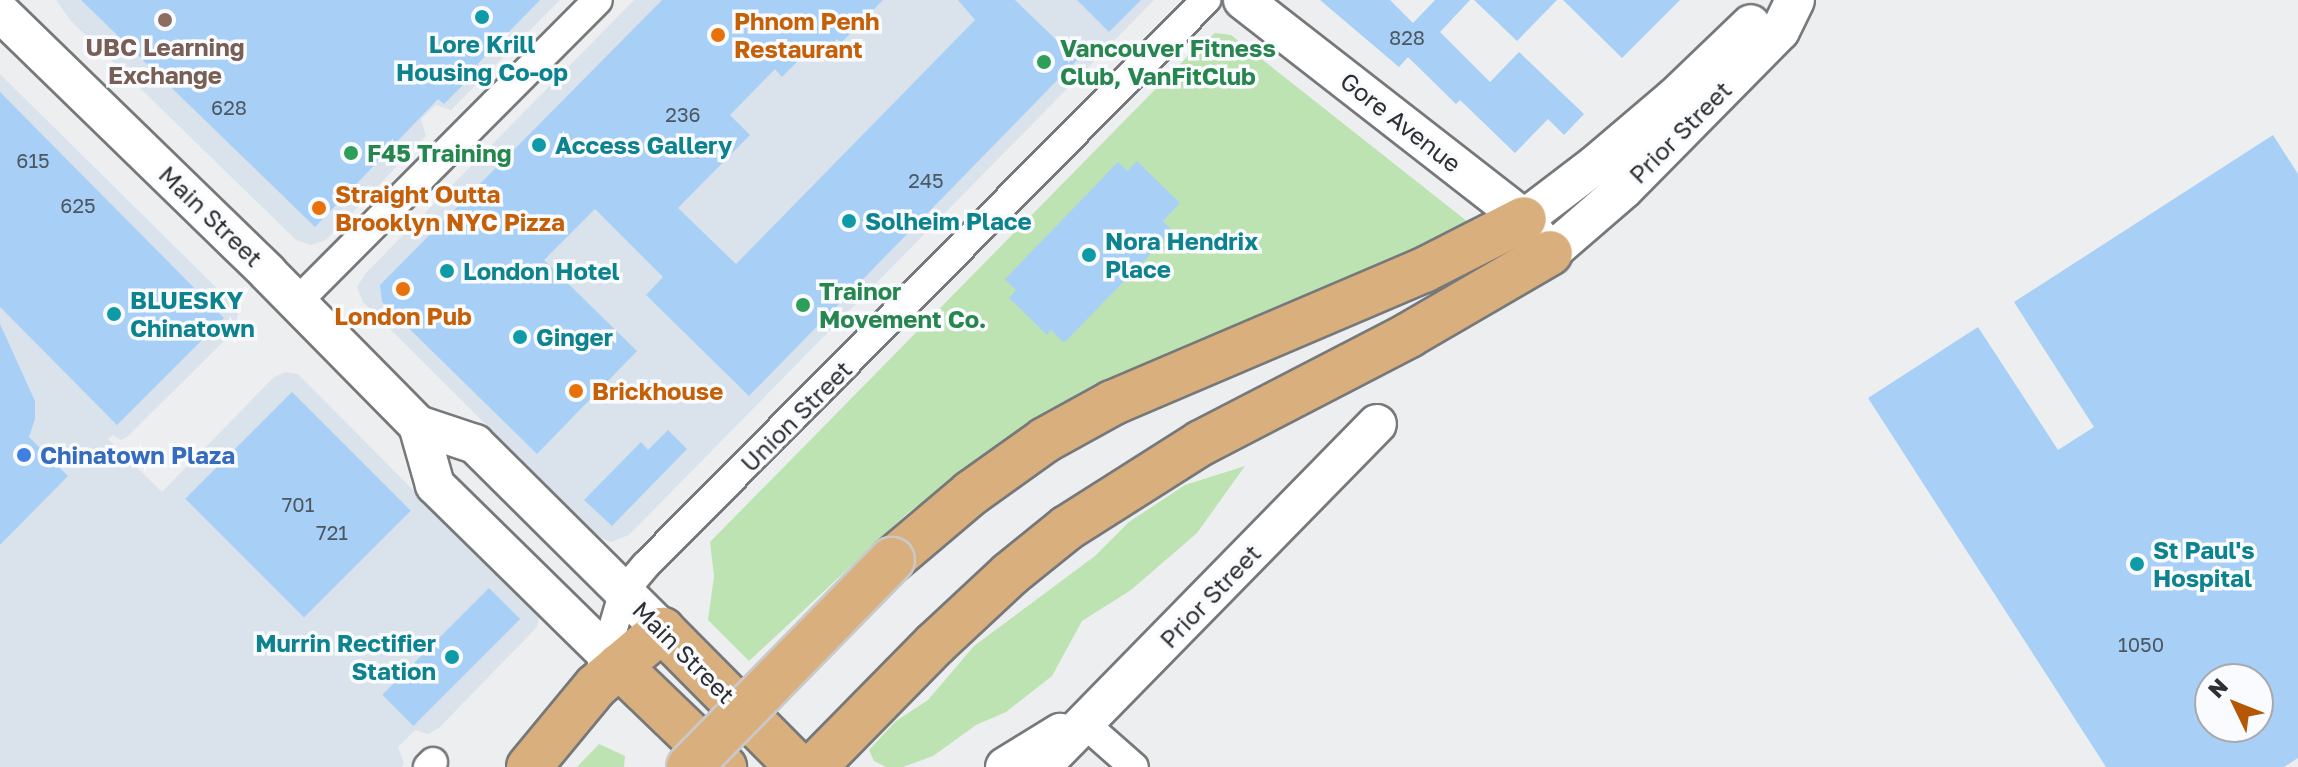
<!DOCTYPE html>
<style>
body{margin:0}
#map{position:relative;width:2298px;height:767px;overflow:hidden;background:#eceef0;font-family:"Golos Text",sans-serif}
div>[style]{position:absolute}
.built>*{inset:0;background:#dae3eb}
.green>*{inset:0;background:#bde3b2}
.building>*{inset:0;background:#a8d0f6;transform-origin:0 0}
.roads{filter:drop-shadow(2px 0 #76787a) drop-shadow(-2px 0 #76787a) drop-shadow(0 2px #76787a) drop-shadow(0 -2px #76787a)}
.street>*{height:28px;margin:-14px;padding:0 14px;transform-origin:14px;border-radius:14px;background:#fff}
.secondary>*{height:38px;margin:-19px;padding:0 19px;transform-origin:19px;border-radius:19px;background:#fff}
.primary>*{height:44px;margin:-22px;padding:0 22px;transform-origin:22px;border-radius:22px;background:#daaf7e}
.bridges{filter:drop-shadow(2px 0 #c9c9c9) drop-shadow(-2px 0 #c9c9c9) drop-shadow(0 2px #c9c9c9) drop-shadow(0 -2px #c9c9c9)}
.primary-bridge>*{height:44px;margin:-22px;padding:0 22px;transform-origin:22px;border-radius:22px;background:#daaf7e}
.dots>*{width:22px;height:22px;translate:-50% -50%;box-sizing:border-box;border:4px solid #f9fbfe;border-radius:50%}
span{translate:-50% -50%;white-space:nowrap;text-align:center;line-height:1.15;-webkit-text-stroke:7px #f9fbfe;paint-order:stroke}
.number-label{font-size:20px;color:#4c5762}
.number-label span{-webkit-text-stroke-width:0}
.food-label{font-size:24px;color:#c56008;font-weight:700}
.left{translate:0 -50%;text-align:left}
.culture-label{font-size:24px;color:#0d838f;font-weight:700}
.right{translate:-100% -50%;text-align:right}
.education-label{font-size:24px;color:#785e54;font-weight:700}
.leisure-label{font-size:24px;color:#27864d;font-weight:700}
.street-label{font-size:24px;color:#2e2f30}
.shop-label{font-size:24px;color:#366cbe;font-weight:700}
.north{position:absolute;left:2194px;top:663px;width:80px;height:80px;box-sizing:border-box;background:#f9fbfe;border:2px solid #a8a9ac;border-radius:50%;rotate:313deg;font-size:22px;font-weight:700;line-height:32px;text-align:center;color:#2e2f30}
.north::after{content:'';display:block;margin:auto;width:28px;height:36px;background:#b55705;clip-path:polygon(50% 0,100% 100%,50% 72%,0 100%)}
</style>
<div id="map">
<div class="built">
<i style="clip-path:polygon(56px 0,560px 0,451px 110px,436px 105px,421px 119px,426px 136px,326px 240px,311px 245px,296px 240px,70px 20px)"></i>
<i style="clip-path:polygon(634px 0,1154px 0,629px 535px,611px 542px,599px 537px,363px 302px,357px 287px,365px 274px)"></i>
<i style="clip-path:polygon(0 74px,235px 306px,238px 315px,233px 332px,127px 437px,121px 440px,113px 435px,108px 439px,162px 492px,274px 377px,285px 372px,298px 374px,539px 617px,537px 627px,439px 728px,428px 734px,415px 730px,398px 747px,404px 763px,402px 767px,0 767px)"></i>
</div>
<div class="green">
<i style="clip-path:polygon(1215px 33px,1231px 35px,1473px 226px,1131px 371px,1013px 439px,909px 512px,749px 661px,708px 620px,714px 576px,710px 542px,1189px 55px)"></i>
<i style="clip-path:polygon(1245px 466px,1197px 533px,1131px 590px,1082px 621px,1052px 676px,1006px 712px,976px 725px,933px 756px,903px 767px,886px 767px,874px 761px,869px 750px,896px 721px,928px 700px,974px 646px,1095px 556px,1129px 522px,1185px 485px)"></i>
<i style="clip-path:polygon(599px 744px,625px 756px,624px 767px,577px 767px)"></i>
</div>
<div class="building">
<i style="clip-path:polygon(81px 0,540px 0,464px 78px,467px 81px,444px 104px,438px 99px,315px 227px)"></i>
<i style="clip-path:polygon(662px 0,883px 0,841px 43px,837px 39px,815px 62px,806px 53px,782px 77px,775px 69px,730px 115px,750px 135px,678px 208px,736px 264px,975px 20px,958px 0,1015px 0,1077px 60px,749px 396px,646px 295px,663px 277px,595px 209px,544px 260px,637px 351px,537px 454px,382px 302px,380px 285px)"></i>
<i style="clip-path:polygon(1077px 0,1141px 0,1109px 32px)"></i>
<i style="clip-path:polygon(1320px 0,1390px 0,1413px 23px,1435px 0,1470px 0,1440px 32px,1490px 82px,1519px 52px,1584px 114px,1564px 135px,1548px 119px,1515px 153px,1460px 100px,1456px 104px,1408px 57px,1399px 67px)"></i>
<i style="clip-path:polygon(1474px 0,1557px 0,1517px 41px)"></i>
<i style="clip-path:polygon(1563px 0,1680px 0,1622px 58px)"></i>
<i style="clip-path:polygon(0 92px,224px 318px,117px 425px,0 307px)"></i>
<i style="clip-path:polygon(evenodd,2273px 135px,2298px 174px,2298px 758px,2284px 767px,2106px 767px,1868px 398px,1978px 327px,2058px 450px,2094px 427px,2014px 302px,2273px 135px,2210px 679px,2258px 679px,2258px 727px,2210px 727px,2210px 679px)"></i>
<i style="clip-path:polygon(1137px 161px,1180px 203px,1163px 221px,1173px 231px,1064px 343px,1051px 330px,1047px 335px,1009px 298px,1016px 290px,1005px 279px,1118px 162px,1127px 171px)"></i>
<i style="clip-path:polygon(0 324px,35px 401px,35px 419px,29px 437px,68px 476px,0 545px)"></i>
<i style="left:292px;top:392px;width:168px;height:151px;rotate:45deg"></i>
<i style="clip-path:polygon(668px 430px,687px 449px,612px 526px,584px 500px,641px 442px,648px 450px)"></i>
<i style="left:489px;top:588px;width:44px;height:151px;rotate:45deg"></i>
</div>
<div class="roads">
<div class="street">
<i style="left:297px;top:302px;width:426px;rotate:-45.1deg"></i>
<i style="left:601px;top:669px;width:81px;rotate:-73.6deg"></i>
<i style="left:624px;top:591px;width:34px;rotate:-50deg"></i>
<i style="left:646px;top:565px;width:796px;rotate:-45.25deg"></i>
<i style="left:1085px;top:724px;width:65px;rotate:41.3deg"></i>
<i style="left:428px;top:767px;width:7px;rotate:-45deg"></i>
</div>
<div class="secondary">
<i style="left:1243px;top:0;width:356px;rotate:37.9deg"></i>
<i style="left:1524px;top:219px;width:43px;rotate:52.6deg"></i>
<i style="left:1550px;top:253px;width:98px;rotate:-40.9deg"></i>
<i style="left:1624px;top:189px;width:222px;rotate:-45.4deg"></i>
<i style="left:1780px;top:31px;width:34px;rotate:-64deg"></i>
<i style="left:0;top:12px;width:374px;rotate:44.2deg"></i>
<i style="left:268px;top:273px;width:214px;rotate:45.4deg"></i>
<i style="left:418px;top:425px;width:60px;rotate:18.4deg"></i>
<i style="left:475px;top:444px;width:264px;rotate:44.8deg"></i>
<i style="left:1524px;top:219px;width:89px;rotate:-37.3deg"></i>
<i style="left:1595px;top:165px;width:105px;rotate:-40.4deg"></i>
<i style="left:1675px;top:97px;width:105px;rotate:-43.8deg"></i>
<i style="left:418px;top:425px;width:62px;rotate:74.2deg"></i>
<i style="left:435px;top:485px;width:258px;rotate:44.5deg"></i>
<i style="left:1005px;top:767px;width:65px;rotate:-31.7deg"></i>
<i style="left:1041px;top:767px;width:480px;rotate:-45.6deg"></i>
</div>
<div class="primary">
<i style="left:892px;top:560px;width:104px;rotate:-40.3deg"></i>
<i style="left:971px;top:493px;width:91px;rotate:-35.6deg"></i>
<i style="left:1045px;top:440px;width:77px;rotate:-28.9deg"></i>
<i style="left:1112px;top:403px;width:339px;rotate:-23.1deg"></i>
<i style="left:1424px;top:270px;width:112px;rotate:-27deg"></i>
<i style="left:619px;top:666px;width:146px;rotate:43.9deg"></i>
<i style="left:529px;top:767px;width:105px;rotate:-50.4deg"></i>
<i style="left:596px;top:686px;width:87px;rotate:-40.3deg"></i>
<i style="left:662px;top:630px;width:193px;rotate:45.2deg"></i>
<i style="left:814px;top:767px;width:173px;rotate:-45.5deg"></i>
<i style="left:935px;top:644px;width:103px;rotate:-43deg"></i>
<i style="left:1010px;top:574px;width:73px;rotate:-38.9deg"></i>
<i style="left:1067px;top:528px;width:159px;rotate:-32.4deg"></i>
<i style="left:1201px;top:443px;width:234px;rotate:-27.4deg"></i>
<i style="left:1409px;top:335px;width:163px;rotate:-30.2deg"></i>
</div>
</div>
<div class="bridges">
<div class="primary-bridge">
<i style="left:689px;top:767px;width:290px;rotate:-45.6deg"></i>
</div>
</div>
<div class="dots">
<i style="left:482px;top:17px;background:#0f9aa8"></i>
<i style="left:165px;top:20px;background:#8d6e63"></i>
<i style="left:718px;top:35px;background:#e8710a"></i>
<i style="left:1044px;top:62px;background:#2e9e5b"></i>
<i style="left:539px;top:145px;background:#0f9aa8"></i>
<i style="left:351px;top:153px;background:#2e9e5b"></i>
<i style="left:319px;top:208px;background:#e8710a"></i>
<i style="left:849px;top:221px;background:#0f9aa8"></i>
<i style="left:1089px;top:255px;background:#0f9aa8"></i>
<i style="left:447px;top:271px;background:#0f9aa8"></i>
<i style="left:403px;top:289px;background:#e8710a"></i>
<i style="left:803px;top:305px;background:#2e9e5b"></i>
<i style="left:114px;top:314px;background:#0f9aa8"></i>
<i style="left:520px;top:337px;background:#0f9aa8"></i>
<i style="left:576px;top:391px;background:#e8710a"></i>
<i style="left:24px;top:455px;background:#3f7fe0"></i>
<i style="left:2137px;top:564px;background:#0f9aa8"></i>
<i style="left:452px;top:657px;background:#0f9aa8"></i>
</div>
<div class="number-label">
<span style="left:1407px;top:37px">828</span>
<span style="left:229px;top:107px">628</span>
<span style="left:683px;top:114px">236</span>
<span style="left:33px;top:160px">615</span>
<span style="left:926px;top:180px">245</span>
<span style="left:78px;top:205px">625</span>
<span style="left:298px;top:504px">701</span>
<span style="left:332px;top:532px">721</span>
<span style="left:2141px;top:644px">1050</span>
</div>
<div class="food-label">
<span class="left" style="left:734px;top:35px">Phnom Penh<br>Restaurant</span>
<span class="left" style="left:335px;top:208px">Straight Outta<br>Brooklyn NYC Pizza</span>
<span style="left:403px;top:316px">London Pub</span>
<span class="left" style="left:592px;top:391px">Brickhouse</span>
</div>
<div class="culture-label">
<span style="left:482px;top:58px">Lore Krill<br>Housing Co-op</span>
<span class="left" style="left:555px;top:145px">Access Gallery</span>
<span class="left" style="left:865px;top:221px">Solheim Place</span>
<span class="left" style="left:1105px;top:255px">Nora Hendrix<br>Place</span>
<span class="left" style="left:463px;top:271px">London Hotel</span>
<span class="left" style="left:130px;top:314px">BLUESKY<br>Chinatown</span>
<span class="left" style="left:536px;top:337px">Ginger</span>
<span class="left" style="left:2153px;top:564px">St Paul's<br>Hospital</span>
<span class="right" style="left:436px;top:657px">Murrin Rectifier<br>Station</span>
</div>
<div class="education-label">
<span style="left:165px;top:61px">UBC Learning<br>Exchange</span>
</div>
<div class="leisure-label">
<span class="left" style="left:1060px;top:62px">Vancouver Fitness<br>Club, VanFitClub</span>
<span class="left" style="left:367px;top:153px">F45 Training</span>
<span class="left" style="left:819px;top:305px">Trainor<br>Movement Co.</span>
</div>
<div class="street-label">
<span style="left:1401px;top:122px;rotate:38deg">Gore Avenue</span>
<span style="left:1680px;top:132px;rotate:-45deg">Prior Street</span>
<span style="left:211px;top:216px;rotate:44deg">Main Street</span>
<span style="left:796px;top:416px;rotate:-45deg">Union Street</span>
<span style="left:1210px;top:596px;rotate:-46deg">Prior Street</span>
<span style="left:684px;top:652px;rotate:45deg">Main Street</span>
</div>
<div class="shop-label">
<span class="left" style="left:40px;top:455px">Chinatown Plaza</span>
</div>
<div class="north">N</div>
</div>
